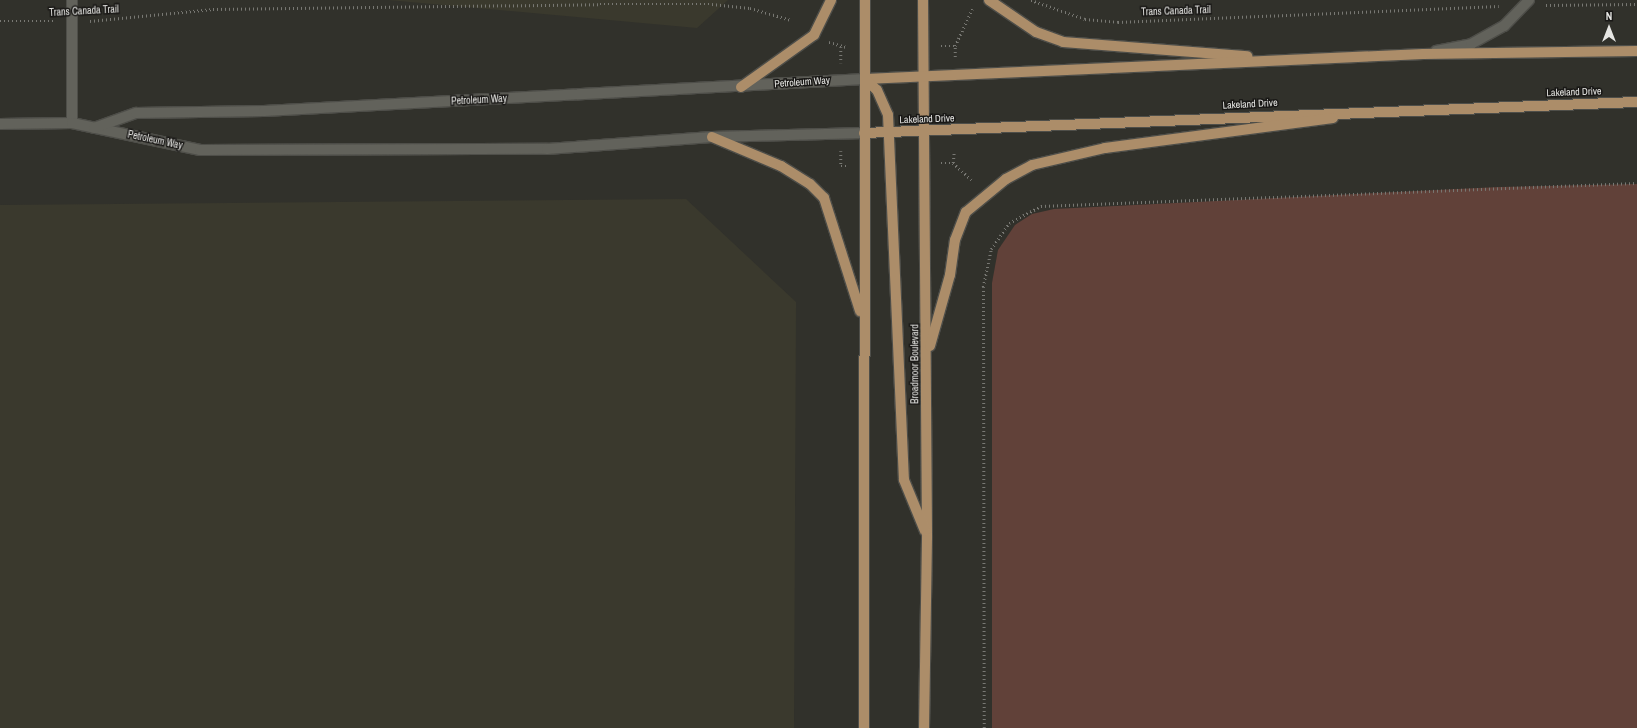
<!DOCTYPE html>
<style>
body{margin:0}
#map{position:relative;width:1637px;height:728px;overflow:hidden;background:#31312b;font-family:"Archivo Narrow",sans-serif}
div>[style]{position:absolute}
.built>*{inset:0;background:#3a392d}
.green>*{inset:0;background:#614139}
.path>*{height:2.5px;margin-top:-1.25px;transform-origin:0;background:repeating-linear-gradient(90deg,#787873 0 1px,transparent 0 4px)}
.roads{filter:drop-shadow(1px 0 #4e4e49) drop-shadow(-1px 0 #4e4e49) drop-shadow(0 1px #4e4e49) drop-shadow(0 -1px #4e4e49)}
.minor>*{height:10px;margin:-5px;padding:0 5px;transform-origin:5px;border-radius:5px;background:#62625b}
.major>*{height:10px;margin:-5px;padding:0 5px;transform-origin:5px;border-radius:5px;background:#ac8d69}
span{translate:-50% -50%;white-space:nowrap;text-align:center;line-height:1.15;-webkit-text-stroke:3px #191816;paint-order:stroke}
.street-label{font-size:10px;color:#e6e6e3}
.north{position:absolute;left:1589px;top:8px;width:40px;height:40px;-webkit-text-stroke:3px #191816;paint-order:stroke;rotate:0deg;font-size:11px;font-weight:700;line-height:16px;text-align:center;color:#e6e6e3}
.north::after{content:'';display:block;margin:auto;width:14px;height:18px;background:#e6e6e3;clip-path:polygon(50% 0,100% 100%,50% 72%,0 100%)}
</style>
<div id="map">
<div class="built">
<i style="clip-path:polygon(388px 0,728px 0,697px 28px)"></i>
<i style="clip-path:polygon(686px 199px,796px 302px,794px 728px,0 728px,0 205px)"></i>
</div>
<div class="green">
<i style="clip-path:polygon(1637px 184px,1637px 728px,992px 728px,992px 283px,998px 250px,1015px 225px,1032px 214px,1054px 209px,1499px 187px)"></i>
</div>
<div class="path">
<i style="left:1031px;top:0;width:57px;rotate:19.4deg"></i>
<i style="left:1085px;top:19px;width:33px;rotate:5deg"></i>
<i style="left:1118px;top:22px;width:381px;rotate:-2.4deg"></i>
<i style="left:1546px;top:5px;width:91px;rotate:-0.6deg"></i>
<i style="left:0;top:21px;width:55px"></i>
<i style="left:90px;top:21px;width:124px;rotate:-5.6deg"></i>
<i style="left:213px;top:9px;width:387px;rotate:-0.7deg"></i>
<i style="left:600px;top:4px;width:112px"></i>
<i style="left:712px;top:4px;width:38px;rotate:6deg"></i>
<i style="left:750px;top:8px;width:43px;rotate:16.3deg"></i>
<i style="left:829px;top:42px;width:19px;rotate:16deg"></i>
<i style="left:941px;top:46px;width:14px"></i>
<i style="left:841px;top:47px;width:16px;rotate:90deg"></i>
<i style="left:955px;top:57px;width:11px;rotate:-90deg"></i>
<i style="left:955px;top:46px;width:41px;rotate:-65.3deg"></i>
<i style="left:841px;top:151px;width:15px;rotate:90deg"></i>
<i style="left:841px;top:166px;width:6px"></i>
<i style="left:941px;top:163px;width:12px"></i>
<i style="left:953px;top:163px;width:25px;rotate:42deg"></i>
<i style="left:953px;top:163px;width:12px;rotate:-85deg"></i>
<i style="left:984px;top:728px;width:441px;rotate:-90.1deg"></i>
<i style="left:983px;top:287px;width:39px;rotate:-78deg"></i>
<i style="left:991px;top:249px;width:32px;rotate:-55deg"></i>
<i style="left:1009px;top:223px;width:36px;rotate:-28deg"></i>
<i style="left:1041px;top:206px;width:596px;rotate:-2.21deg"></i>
</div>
<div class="roads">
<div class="minor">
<i style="left:72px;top:0;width:123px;rotate:90deg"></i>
<i style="left:1436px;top:51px;width:36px;rotate:-11deg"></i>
<i style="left:1471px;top:44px;width:38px;rotate:-29deg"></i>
<i style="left:1504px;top:26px;width:36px;rotate:-46deg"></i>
<i style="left:0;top:124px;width:72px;rotate:-0.8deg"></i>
<i style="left:72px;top:123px;width:131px;rotate:11.9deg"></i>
<i style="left:200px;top:150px;width:347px;rotate:-0.2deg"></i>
<i style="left:547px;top:149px;width:165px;rotate:-4.2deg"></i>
<i style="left:712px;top:137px;width:152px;rotate:-1.5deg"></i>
<i style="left:94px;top:128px;width:45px;rotate:-19.7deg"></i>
<i style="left:136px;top:113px;width:128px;rotate:-0.9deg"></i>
<i style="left:264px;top:111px;width:602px;rotate:-3.05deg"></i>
</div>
<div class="major">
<i style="left:923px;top:0;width:538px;rotate:89.57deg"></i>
<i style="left:927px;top:538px;width:190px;rotate:90.9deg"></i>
<i style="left:989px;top:0;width:57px;rotate:34.2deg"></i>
<i style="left:1036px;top:32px;width:29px;rotate:20deg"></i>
<i style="left:1063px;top:42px;width:185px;rotate:4.4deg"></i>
<i style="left:865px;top:79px;width:559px;rotate:-2.57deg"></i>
<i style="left:1423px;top:54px;width:214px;rotate:-0.8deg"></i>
<i style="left:865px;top:79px;width:16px;rotate:43deg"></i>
<i style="left:877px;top:90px;width:27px;rotate:66deg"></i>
<i style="left:888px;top:115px;width:365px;rotate:87.5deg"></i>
<i style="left:904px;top:480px;width:55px;rotate:67.6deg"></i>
<i style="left:741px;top:87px;width:90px;rotate:-35.5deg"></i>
<i style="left:814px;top:35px;width:39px;rotate:-64deg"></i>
<i style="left:864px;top:133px;width:774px;rotate:-2.3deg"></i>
<i style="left:712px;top:137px;width:75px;rotate:22.8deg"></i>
<i style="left:781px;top:166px;width:34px;rotate:32deg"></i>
<i style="left:810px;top:184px;width:20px;rotate:45deg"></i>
<i style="left:824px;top:198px;width:119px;rotate:72.3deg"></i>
<i style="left:930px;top:346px;width:74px;rotate:-74.3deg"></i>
<i style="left:950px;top:275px;width:35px;rotate:-82deg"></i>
<i style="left:955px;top:240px;width:30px;rotate:-69deg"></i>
<i style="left:966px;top:212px;width:52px;rotate:-39.5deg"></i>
<i style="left:1006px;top:179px;width:30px;rotate:-28deg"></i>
<i style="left:1032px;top:165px;width:75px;rotate:-13.1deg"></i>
<i style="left:1105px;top:148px;width:230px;rotate:-7.5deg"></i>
<i style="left:864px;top:728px;width:728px;rotate:-89.92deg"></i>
</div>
</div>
<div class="street-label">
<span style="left:84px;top:11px;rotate:-3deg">Trans Canada Trail</span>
<span style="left:1176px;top:11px;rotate:-2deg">Trans Canada Trail</span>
<span style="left:802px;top:82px;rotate:-4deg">Petroleum Way</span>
<span style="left:1574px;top:92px;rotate:-2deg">Lakeland Drive</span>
<span style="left:479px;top:100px;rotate:-3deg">Petroleum Way</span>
<span style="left:1250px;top:104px;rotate:-3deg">Lakeland Drive</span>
<span style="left:927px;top:119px;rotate:-2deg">Lakeland Drive</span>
<span style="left:155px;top:140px;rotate:12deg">Petroleum Way</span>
<span style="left:915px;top:364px;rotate:-90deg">Broadmoor Boulevard</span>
</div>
<div class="north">N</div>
</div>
